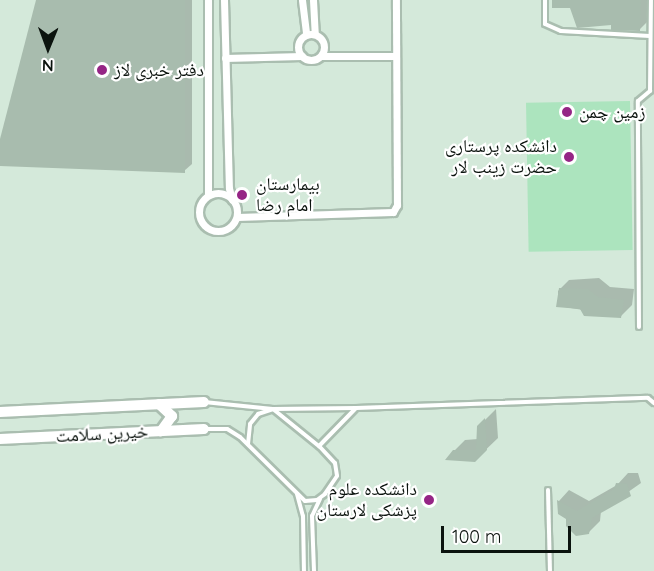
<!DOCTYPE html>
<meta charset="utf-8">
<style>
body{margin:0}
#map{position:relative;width:654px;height:571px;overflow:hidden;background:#d4e9da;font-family:Quicksand,"Noto Naskh Arabic",sans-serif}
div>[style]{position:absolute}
.green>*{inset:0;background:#ace4be;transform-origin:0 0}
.shadow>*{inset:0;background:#0003}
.building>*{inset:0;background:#a8bcae}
.roads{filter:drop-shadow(2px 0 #aabeb0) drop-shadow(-2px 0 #aabeb0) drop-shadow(0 2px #aabeb0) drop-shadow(0 -2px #aabeb0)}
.lane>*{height:4px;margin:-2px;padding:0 2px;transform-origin:2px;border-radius:2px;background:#fff}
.street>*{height:7px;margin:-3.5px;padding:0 3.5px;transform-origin:3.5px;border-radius:3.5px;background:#fff}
.street>.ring{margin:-3.5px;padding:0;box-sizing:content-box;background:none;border:7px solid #fff;border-radius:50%}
.secondary>*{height:10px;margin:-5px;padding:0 5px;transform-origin:5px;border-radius:5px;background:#fff}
.dots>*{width:16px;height:16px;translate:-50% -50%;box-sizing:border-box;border:3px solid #fff;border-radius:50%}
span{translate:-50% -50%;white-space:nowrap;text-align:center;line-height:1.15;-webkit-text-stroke:4.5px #fff;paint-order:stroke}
.poi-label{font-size:18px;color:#0b130e}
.left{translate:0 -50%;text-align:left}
.right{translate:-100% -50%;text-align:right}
.street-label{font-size:18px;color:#0b130e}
.north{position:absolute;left:18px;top:18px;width:60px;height:60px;-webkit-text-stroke:4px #fff;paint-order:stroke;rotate:181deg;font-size:16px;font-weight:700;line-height:24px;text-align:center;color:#0b130e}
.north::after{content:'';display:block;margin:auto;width:21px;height:27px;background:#0b130e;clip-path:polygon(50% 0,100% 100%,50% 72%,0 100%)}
.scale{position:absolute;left:441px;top:526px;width:130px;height:27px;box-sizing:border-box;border:3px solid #0b130e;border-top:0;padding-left:8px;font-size:18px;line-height:21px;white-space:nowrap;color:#0b130e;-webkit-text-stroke:4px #fff;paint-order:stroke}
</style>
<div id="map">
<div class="green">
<i style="left:630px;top:101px;width:149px;height:104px;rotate:89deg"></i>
</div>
<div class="shadow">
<i style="clip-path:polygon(38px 0,192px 0,192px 164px,184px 171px,0 165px,0 145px)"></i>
<i style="clip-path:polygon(552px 0,652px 0,650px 19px,639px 30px,571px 6px,553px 6px)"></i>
<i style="clip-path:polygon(599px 278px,610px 287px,634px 289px,632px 305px,621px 316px,558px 306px,558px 291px,569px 280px)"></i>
<i style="clip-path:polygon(496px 409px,498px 438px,474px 461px,454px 451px,465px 440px,478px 439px,478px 427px)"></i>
<i style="clip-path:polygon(628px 473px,638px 473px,641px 483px,601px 511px,600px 521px,588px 533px,559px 513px,559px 501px,569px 490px,589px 501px,617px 485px)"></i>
</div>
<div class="building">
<i style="clip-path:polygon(36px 0,185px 0,185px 173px,0 166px,0 139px)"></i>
<i style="clip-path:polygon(552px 0,641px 0,640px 31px,611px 30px,611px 25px,577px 28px,570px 8px,552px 8px)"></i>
<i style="clip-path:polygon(559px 288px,588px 289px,598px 297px,624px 300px,621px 318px,584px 316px,580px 309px,556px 307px)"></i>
<i style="clip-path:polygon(485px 418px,487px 450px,475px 462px,445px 460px,453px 450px,476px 450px,477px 426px)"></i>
<i style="clip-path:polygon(616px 483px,627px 484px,631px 496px,592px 518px,589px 534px,576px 536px,566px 526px,566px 519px,558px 514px,557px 500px,577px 511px,614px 489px)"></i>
</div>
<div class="roads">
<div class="lane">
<i style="left:545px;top:0;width:24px;rotate:90deg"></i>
<i style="left:545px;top:24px;width:17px;rotate:24deg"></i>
<i style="left:561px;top:31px;width:89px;rotate:3.2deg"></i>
<i style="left:639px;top:327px;width:226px;rotate:-90.3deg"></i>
<i style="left:638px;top:101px;width:16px;rotate:-40deg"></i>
<i style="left:650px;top:91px;width:91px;rotate:-89.4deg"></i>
<i style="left:204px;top:402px;width:69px;rotate:5.8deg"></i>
<i style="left:273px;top:409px;width:60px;rotate:39deg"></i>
<i style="left:320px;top:447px;width:22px;rotate:47deg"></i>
<i style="left:335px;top:463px;width:13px;rotate:81deg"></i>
<i style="left:337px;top:476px;width:22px;rotate:124deg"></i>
<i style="left:325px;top:494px;width:10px;rotate:143deg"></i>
<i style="left:317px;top:500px;width:12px;rotate:175deg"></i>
<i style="left:305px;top:501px;width:91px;rotate:-135.4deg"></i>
<i style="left:240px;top:437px;width:15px;rotate:-148deg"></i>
<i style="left:227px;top:429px;width:22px;rotate:180deg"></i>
<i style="left:356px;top:408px;width:292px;rotate:-2deg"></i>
<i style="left:648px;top:398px;width:8px;rotate:40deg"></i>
<i style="left:248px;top:444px;width:20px;rotate:-84deg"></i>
<i style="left:250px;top:424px;width:13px;rotate:-51deg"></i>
<i style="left:258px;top:414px;width:16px;rotate:-18deg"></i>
<i style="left:273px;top:409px;width:83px;rotate:-0.7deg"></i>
<i style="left:356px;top:408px;width:53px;rotate:134.2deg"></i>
<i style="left:548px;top:490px;width:81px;rotate:88.6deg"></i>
<i style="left:297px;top:494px;width:23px;rotate:75deg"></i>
<i style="left:303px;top:516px;width:55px;rotate:89deg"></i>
<i style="left:314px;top:571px;width:55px;rotate:-92.1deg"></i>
<i style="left:312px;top:516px;width:19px;rotate:-65deg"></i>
</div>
<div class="street">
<i style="left:208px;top:0;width:195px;rotate:90deg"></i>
<i style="left:224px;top:0;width:188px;rotate:88.5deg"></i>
<i style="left:229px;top:188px;width:12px;rotate:76deg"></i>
<i style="left:302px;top:0;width:35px;rotate:83deg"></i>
<i style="left:313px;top:0;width:34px;rotate:87deg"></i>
<i class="ring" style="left:298px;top:34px;width:19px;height:19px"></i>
<i style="left:321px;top:56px;width:75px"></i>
<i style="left:225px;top:58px;width:77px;rotate:-1.5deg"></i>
<i class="ring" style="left:199px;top:193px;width:31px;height:31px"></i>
<i style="left:237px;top:217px;width:156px;rotate:-1.8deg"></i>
<i style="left:393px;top:212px;width:8px;rotate:-60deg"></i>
<i style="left:397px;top:205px;width:205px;rotate:-90.3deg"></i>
</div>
<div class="secondary">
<i style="left:159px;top:404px;width:18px;rotate:43deg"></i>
<i style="left:172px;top:416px;width:19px;rotate:126deg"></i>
<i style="left:0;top:412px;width:204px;rotate:-2.8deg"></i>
<i style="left:0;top:439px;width:204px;rotate:-2.8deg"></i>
</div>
</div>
<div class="dots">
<i style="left:102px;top:70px;background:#952585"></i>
<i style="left:567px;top:112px;background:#952585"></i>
<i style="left:569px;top:157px;background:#952585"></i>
<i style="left:242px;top:195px;background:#952585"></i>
<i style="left:429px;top:500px;background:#952585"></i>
</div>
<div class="poi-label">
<span class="left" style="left:114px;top:70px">دفتر خبری لاز</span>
<span class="left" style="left:579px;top:112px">زمین چمن</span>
<span class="right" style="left:557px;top:157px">دانشکده پرستاری<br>حضرت زینب لار</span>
<span class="left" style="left:256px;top:195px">بیمارستان<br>امام رضا</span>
<span class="right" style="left:417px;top:500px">دانشکده علوم<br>پزشکی لارستان</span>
</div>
<div class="street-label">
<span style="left:102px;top:434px;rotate:-3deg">خیرین سلامت</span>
</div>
<div class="north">N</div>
<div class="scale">100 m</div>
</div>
